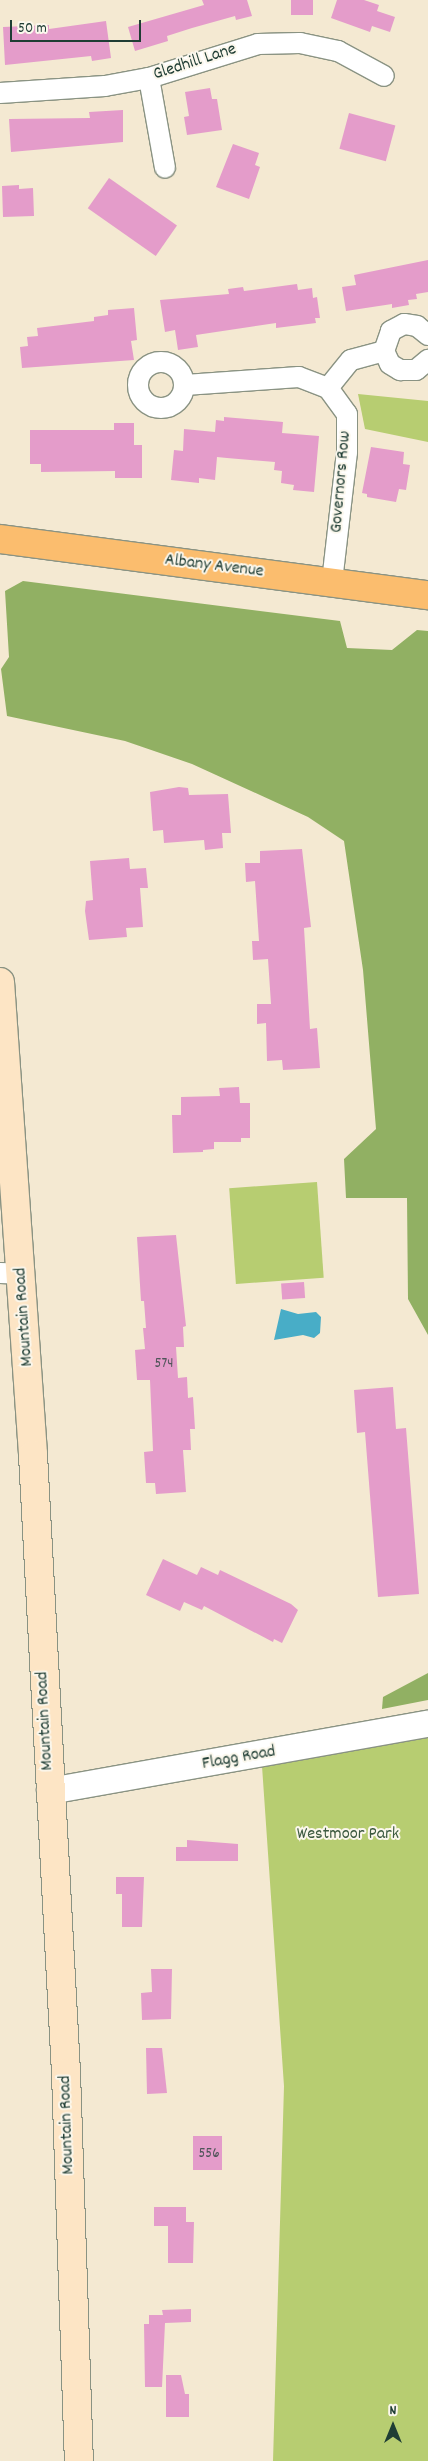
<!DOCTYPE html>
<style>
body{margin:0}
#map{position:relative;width:428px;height:2461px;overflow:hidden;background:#f4e9d2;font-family:Dekko,sans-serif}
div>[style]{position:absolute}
.green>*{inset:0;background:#b7cd71;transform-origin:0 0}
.forest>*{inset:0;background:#91b063}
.water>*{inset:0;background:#48adc7}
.building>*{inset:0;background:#e49cca;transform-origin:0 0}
.roads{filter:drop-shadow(1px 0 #8a9383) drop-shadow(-1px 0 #8a9383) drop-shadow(0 1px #8a9383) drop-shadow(0 -1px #8a9383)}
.minor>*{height:20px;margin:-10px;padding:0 10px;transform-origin:10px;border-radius:10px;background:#fff}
.minor>.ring{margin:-10px;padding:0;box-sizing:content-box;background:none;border:20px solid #fff;border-radius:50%}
.tertiary>*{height:26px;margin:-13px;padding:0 13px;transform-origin:13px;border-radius:13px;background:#fff}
.secondary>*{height:28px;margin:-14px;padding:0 14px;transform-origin:14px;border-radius:14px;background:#fde5c5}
.trunk>*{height:28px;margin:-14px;padding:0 14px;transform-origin:14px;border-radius:14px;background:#fbbd6e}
span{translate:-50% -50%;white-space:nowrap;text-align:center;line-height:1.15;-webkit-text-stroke:4px #fbf7ec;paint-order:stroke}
.number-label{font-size:15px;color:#50555a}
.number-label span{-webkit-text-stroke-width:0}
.street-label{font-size:18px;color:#1f3d34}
.park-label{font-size:18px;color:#3d5a40}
.north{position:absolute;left:368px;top:2401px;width:50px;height:50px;-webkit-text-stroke:4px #fbf7ec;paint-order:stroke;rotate:0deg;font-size:14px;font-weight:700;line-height:20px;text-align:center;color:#1f3d34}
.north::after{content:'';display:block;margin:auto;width:18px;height:22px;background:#1f3d34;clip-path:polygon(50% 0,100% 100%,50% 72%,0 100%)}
.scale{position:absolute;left:10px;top:20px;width:131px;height:22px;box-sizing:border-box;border:2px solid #1f3d34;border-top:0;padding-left:6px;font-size:15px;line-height:18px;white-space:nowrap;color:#1f3d34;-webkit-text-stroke:4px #fbf7ec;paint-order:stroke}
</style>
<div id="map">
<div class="green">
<i style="clip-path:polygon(358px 394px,428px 401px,428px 442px,365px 429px)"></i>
<i style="left:317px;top:1182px;width:96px;height:88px;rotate:86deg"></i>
<i style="clip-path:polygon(428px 1736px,428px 2461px,273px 2461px,284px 2086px,262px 1766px)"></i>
</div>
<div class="forest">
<i style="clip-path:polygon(23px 581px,340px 621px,347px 648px,392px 650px,417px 630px,428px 631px,428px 1335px,408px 1299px,407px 1198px,346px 1198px,344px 1159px,376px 1129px,363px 970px,344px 841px,308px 817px,192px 764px,125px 741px,7px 716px,1px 669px,9px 657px,5px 591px)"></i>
<i style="clip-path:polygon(428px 1673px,428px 1700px,382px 1709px,383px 1697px)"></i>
</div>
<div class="water">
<i style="clip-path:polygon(281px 1309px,298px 1314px,316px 1312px,321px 1317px,320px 1333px,314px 1338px,303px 1335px,274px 1340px)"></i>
</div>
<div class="building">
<i style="clip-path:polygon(202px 0,247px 0,252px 16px,236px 20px,235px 16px,192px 28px,167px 36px,168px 41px,135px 51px,128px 27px,204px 5px)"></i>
<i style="left:291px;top:0;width:22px;height:15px"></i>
<i style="clip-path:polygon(337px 0,364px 0,379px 5px,377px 11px,395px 17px,390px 32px,372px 26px,370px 32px,331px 18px)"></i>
<i style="clip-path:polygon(106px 21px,111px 58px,92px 61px,91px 56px,5px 65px,3px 27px,49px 25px,49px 29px)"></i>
<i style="clip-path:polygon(210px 88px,212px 99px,217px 99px,222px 130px,187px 135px,184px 117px,189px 116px,185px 92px)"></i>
<i style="clip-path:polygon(123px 110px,123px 142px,11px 152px,9px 119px,90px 118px,89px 112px)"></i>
<i style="left:349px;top:113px;width:48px;height:37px;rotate:15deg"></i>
<i style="clip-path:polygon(233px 144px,259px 153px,255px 165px,260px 167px,249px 199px,216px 187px)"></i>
<i style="left:109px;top:178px;width:83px;height:37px;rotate:35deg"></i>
<i style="clip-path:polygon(19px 185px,19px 189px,33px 188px,34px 216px,3px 217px,2px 186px)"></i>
<i style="clip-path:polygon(428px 260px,428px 292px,416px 294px,417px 299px,408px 300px,409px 305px,392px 308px,392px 304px,346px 311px,342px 287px,356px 285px,354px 275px)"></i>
<i style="clip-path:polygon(297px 284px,298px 290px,312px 288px,313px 298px,317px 297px,320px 318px,315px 318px,316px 323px,276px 328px,276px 323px,196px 335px,198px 347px,178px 350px,175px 330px,165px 332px,160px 300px,229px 294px,228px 289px,243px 287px,244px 291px)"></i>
<i style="clip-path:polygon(134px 308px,137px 340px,131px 341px,134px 360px,22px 368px,20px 347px,28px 346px,27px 337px,38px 336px,37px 328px,94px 321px,94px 317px,108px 315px,108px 310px)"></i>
<i style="clip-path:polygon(224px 417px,283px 422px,282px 433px,319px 436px,314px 492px,293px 490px,294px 485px,281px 483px,282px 471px,274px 470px,275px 462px,227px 458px,217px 457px,215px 480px,199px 478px,199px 483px,171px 480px,174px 450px,183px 451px,184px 429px,215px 432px,216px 420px,224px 421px)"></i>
<i style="clip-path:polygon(114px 423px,134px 423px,134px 445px,142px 445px,142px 478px,115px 478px,115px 471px,41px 472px,41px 464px,30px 464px,30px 430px,114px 430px)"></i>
<i style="clip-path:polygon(371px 447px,404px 452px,403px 464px,410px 465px,406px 490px,399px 489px,396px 502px,367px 497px,367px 494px,362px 493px)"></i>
<i style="clip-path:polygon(179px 787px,188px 788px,189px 795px,228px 794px,231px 833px,222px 833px,223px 848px,205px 850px,204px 840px,164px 843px,163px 830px,153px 831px,150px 792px)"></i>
<i style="clip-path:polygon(302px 849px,311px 927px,304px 928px,310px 1029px,317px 1028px,320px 1068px,283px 1070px,282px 1060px,267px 1061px,266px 1023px,257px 1024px,257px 1004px,271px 1004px,268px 959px,253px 960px,252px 941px,259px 941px,255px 881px,246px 882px,245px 863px,260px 863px,260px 851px)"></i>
<i style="clip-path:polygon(129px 858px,130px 869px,146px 868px,148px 888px,140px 888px,143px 927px,126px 928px,127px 937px,89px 940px,85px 911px,86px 901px,93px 900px,90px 861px)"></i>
<i style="clip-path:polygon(239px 1087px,240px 1103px,250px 1103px,250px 1138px,241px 1138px,241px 1142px,214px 1142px,214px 1149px,203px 1150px,203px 1152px,173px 1153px,172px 1115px,181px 1115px,181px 1097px,220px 1096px,219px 1088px)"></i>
<i style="clip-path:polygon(176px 1235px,186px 1326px,183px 1327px,184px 1347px,176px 1347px,178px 1378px,187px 1377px,188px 1398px,193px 1397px,195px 1429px,190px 1429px,191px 1450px,183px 1450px,186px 1492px,156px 1494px,155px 1483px,146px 1483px,144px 1452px,153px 1451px,150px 1380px,137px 1380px,135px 1350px,145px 1349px,143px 1328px,146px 1328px,144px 1301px,141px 1301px,137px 1237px)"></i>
<i style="left:304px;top:1282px;width:16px;height:23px;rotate:86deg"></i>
<i style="clip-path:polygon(393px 1387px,396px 1429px,406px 1428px,419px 1594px,378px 1597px,365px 1432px,357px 1433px,354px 1390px)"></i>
<i style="clip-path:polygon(163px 1559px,197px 1575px,201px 1567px,218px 1575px,220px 1570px,291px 1604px,298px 1610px,282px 1643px,274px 1639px,273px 1642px,204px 1606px,202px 1610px,184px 1602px,180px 1611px,146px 1595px)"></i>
<i style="clip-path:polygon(187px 1840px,238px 1844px,238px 1861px,176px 1861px,176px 1847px,187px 1847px)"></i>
<i style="clip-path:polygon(116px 1877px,144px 1877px,142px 1927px,122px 1927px,122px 1894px,116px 1894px)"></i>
<i style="clip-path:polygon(151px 1969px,172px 1969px,171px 2019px,142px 2020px,141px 1993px,152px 1992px)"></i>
<i style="clip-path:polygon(146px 2048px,162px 2048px,167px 2093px,147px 2094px)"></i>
<i style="left:193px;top:2136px;width:29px;height:34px"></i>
<i style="clip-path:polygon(154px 2207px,186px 2207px,186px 2222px,194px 2222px,193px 2263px,168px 2263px,168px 2226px,154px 2226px)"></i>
<i style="clip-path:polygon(191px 2309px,191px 2322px,165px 2323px,162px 2387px,145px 2387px,144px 2324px,149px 2324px,149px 2315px,163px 2315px,162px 2310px)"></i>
<i style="clip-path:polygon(166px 2375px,181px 2375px,185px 2394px,189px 2394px,189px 2417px,166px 2417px)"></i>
</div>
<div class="roads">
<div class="minor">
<i style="left:149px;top:78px;width:91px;rotate:79.9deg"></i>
<i style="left:0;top:93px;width:105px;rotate:-3.8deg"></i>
<i style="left:105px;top:86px;width:45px;rotate:-10.3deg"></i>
<i style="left:149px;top:78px;width:114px;rotate:-17.3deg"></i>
<i style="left:258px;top:44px;width:42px;rotate:-1.4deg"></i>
<i style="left:300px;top:43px;width:39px;rotate:12deg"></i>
<i style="left:338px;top:51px;width:52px;rotate:28.5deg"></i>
<i style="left:428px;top:335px;width:14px;rotate:-141deg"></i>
<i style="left:417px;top:326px;width:13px;rotate:-171deg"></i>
<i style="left:404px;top:324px;width:15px;rotate:152deg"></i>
<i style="left:391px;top:331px;width:21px;rotate:109deg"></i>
<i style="left:384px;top:351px;width:14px;rotate:65deg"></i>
<i style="left:390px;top:364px;width:12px;rotate:31deg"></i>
<i style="left:400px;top:370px;width:16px"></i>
<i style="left:416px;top:370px;width:16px;rotate:-40deg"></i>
<i class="ring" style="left:138px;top:362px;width:26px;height:26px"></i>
<i style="left:185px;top:385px;width:114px;rotate:-4deg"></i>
<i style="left:299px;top:377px;width:31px;rotate:21deg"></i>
<i style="left:328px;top:388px;width:32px;rotate:54deg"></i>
<i style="left:347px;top:414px;width:38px;rotate:90deg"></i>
<i style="left:347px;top:452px;width:131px;rotate:96.6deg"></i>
<i style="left:328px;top:388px;width:36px;rotate:-51deg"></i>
<i style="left:351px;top:360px;width:34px;rotate:-15deg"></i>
<i style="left:0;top:1273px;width:23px;rotate:2deg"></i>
</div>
<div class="tertiary">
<i style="left:50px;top:1791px;width:384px;rotate:-10.1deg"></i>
</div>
<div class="secondary">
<i style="left:0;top:982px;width:474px;rotate:86deg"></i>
<i style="left:33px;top:1455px;width:619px;rotate:86.94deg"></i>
<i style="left:66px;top:2073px;width:388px;rotate:88.1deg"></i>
</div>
<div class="trunk">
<i style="left:0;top:539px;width:432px;rotate:7.5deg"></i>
</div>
</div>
<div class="number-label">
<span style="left:164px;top:1365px">574</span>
<span style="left:209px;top:2155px">556</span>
</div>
<div class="street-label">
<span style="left:195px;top:63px;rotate:-18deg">Gledhill Lane</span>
<span style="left:342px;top:482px;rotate:-85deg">Governors Row</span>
<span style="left:214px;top:567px;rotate:7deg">Albany Avenue</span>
<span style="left:25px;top:1317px;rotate:-94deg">Mountain Road</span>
<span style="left:46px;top:1721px;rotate:-93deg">Mountain Road</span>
<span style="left:239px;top:1759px;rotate:-10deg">Flagg Road</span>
<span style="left:68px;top:2125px;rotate:-92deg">Mountain Road</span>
</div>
<div class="park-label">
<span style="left:348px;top:1835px">Westmoor Park</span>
</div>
<div class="north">N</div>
<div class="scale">50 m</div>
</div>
